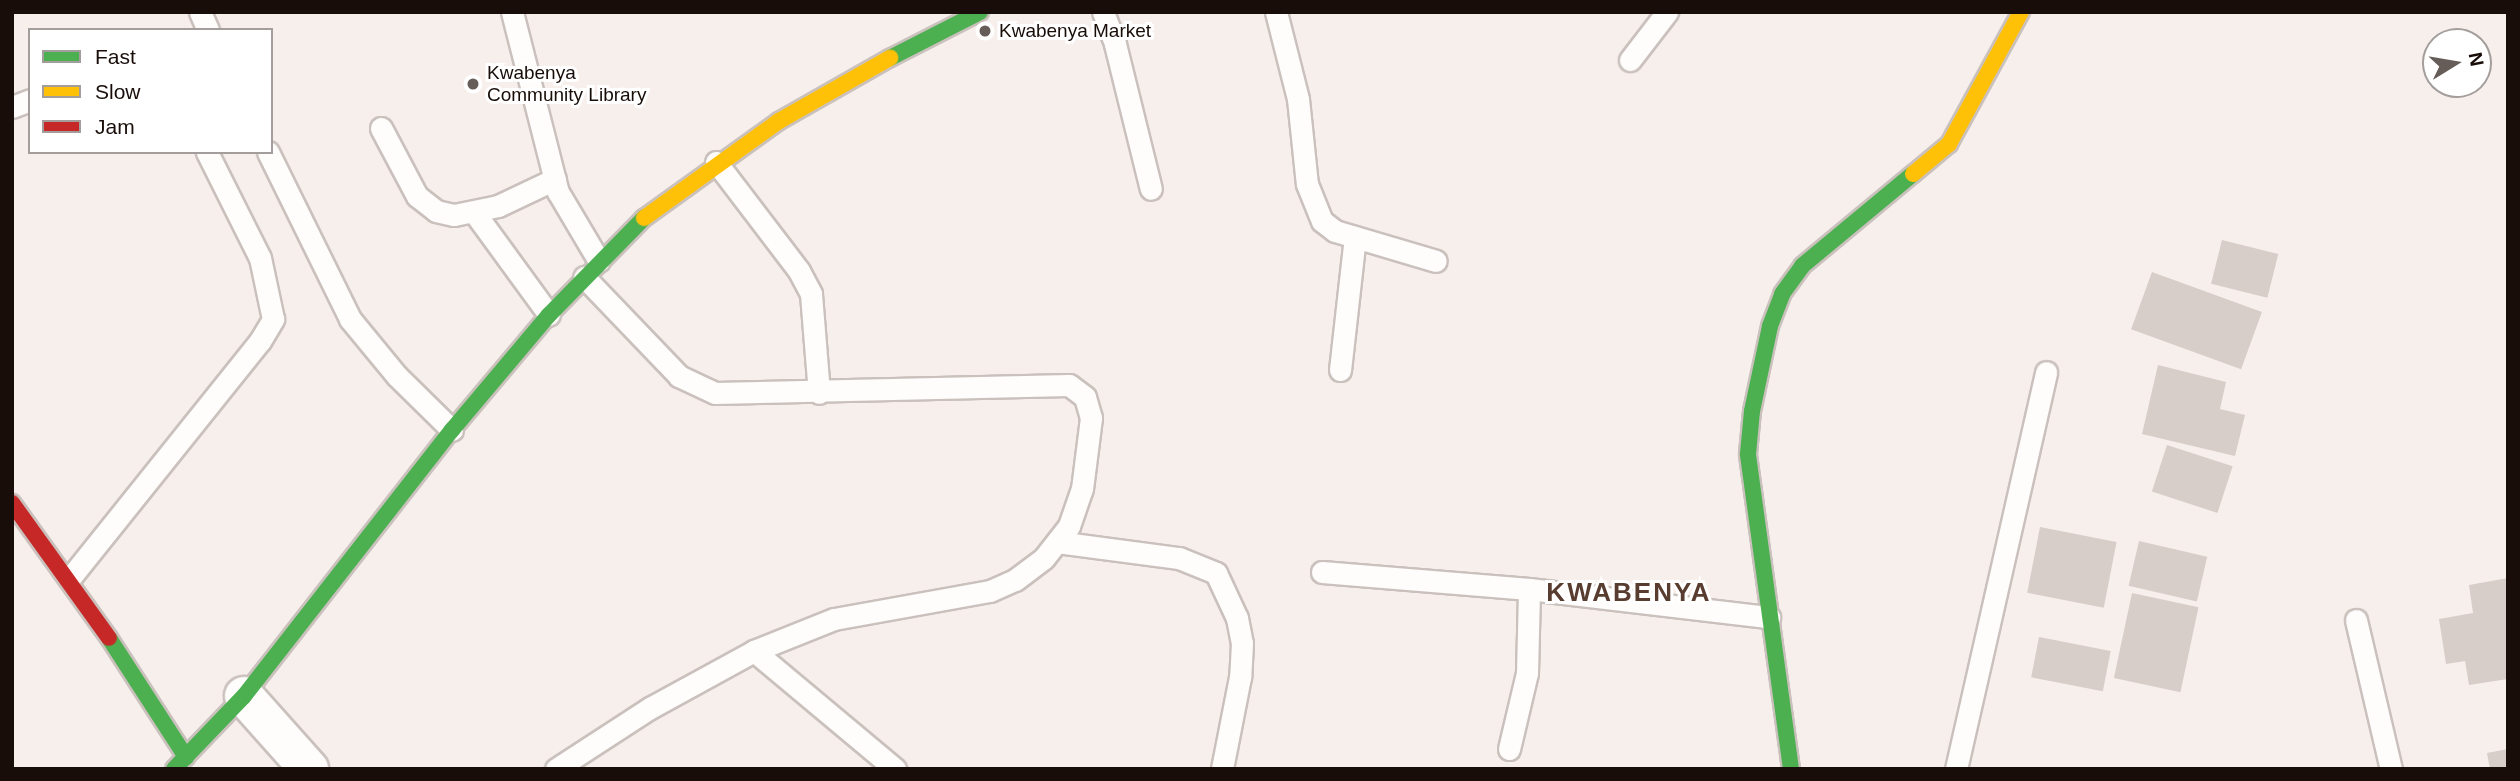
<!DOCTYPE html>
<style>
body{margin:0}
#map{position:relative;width:2520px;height:781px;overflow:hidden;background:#f7efec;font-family:Helvetica,sans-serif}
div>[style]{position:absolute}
.building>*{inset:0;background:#d7cdc9;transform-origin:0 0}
.roads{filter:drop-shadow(2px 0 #cac1bd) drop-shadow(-2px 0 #cac1bd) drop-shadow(0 2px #cac1bd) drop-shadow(0 -2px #cac1bd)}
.lane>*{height:21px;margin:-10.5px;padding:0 10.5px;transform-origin:10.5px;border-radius:10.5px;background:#fefdfc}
.street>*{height:38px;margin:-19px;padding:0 19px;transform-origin:19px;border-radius:19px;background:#fefdfc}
.fast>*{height:16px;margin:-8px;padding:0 8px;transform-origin:8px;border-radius:8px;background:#4caf50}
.slow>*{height:16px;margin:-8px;padding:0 8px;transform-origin:8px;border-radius:8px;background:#ffc107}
.jam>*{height:16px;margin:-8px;padding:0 8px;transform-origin:8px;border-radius:8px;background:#c62828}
.dots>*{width:19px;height:19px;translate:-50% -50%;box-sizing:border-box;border:4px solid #fff;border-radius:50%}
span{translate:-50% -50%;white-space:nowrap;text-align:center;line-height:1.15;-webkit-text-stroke:6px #fff;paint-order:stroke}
.poi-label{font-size:19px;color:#180d08}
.left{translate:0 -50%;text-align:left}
.district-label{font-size:26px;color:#583c2f;font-weight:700;letter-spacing:2px}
.frame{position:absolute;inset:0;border:14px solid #180d08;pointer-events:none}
.legend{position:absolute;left:28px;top:28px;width:245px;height:126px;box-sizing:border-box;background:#fff;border:2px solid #a39e9c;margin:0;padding:9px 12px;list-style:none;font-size:21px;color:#180d08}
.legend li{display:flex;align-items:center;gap:14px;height:35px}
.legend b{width:35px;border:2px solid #a39e9c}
.north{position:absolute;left:2422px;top:28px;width:70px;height:70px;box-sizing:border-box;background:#fff;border:2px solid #a39e9c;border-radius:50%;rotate:79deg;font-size:19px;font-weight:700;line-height:28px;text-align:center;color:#180d08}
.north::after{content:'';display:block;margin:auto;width:24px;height:32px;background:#665c58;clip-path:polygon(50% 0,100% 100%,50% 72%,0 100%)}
</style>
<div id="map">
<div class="building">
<i style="left:2222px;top:240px;width:58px;height:45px;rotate:14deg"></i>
<i style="left:2152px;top:272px;width:117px;height:61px;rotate:20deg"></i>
<i style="clip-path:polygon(2158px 365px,2226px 382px,2220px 409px,2245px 415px,2235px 456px,2142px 434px)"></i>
<i style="left:2167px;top:445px;width:69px;height:49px;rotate:18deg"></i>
<i style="left:2040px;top:527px;width:78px;height:67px;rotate:11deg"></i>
<i style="left:2139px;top:541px;width:70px;height:46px;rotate:13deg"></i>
<i style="clip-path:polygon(2508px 578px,2508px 679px,2469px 685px,2465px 661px,2446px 664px,2439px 619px,2473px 613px,2469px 585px)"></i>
<i style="left:2132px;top:593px;width:68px;height:87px;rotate:12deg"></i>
<i style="left:2039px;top:637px;width:73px;height:41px;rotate:11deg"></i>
<i style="clip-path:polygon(2508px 749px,2508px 769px,2490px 769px,2487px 753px)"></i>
</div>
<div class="roads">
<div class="lane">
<i style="left:200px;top:12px;width:20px;rotate:66deg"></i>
<i style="left:512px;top:12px;width:186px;rotate:75.7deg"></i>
<i style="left:558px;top:192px;width:80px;rotate:59.3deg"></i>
<i style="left:1103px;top:12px;width:34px;rotate:69deg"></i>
<i style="left:1115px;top:44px;width:149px;rotate:76.1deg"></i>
<i style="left:1276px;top:12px;width:90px;rotate:75.8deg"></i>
<i style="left:1298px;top:99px;width:85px;rotate:84deg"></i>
<i style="left:1307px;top:184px;width:40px;rotate:68deg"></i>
<i style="left:1322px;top:221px;width:16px;rotate:38deg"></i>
<i style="left:1335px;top:231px;width:105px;rotate:16.5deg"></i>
<i style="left:1630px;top:60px;width:61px;rotate:-52.4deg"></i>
<i style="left:12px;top:107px;width:19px;rotate:-21deg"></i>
<i style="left:381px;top:128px;width:77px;rotate:62.1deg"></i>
<i style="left:417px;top:196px;width:24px;rotate:38deg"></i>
<i style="left:436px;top:211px;width:18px;rotate:13deg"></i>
<i style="left:454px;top:215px;width:45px;rotate:-11.6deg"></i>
<i style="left:498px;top:206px;width:63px;rotate:-25.3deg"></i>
<i style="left:268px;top:152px;width:186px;rotate:63.8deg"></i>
<i style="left:350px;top:319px;width:74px;rotate:50.5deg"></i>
<i style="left:397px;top:376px;width:77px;rotate:44.5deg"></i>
<i style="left:716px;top:162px;width:137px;rotate:52.7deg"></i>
<i style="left:799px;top:271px;width:26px;rotate:62deg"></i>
<i style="left:811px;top:294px;width:99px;rotate:85.4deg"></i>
<i style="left:474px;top:212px;width:127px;rotate:53.9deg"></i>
<i style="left:1340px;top:370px;width:134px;rotate:-83.6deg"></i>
<i style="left:1057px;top:542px;width:123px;rotate:7.5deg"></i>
<i style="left:1179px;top:558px;width:40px;rotate:22deg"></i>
<i style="left:1216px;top:573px;width:50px;rotate:65deg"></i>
<i style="left:1237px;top:618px;width:25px;rotate:79deg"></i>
<i style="left:1242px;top:643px;width:34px;rotate:93deg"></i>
<i style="left:1240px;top:677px;width:94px;rotate:101.1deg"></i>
<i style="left:1322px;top:572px;width:208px;rotate:4.7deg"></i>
<i style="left:1529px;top:589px;width:242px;rotate:6.7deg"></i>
<i style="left:70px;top:578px;width:304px;rotate:-51.3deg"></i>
<i style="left:260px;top:341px;width:26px;rotate:-59deg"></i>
<i style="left:273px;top:319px;width:62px;rotate:-102deg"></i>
<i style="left:260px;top:258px;width:119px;rotate:-116.6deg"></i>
<i style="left:2356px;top:620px;width:153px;rotate:76.8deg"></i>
<i style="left:754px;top:651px;width:184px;rotate:39.9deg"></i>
<i style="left:1509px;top:749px;width:78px;rotate:-76.7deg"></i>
<i style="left:1527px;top:673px;width:84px;rotate:-88.6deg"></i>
<i style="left:556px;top:769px;width:112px;rotate:-33deg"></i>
<i style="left:650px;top:708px;width:119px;rotate:-28.7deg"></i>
<i style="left:754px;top:651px;width:86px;rotate:-21.8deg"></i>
<i style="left:834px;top:619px;width:158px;rotate:-10.2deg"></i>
<i style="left:990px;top:591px;width:27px;rotate:-24deg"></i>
<i style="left:1015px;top:580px;width:36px;rotate:-37deg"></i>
<i style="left:1044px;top:558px;width:41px;rotate:-52deg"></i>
<i style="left:1069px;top:526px;width:39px;rotate:-71deg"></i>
<i style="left:1082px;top:489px;width:72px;rotate:-82.8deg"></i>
<i style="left:1091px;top:418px;width:22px;rotate:-106deg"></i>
<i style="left:1085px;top:397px;width:20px;rotate:-143deg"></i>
<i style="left:1069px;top:385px;width:354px;rotate:178.7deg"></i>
<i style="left:715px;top:393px;width:40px;rotate:-155deg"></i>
<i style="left:679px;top:376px;width:137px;rotate:-133.8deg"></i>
<i style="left:1956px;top:769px;width:407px;rotate:-77.2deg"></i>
</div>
<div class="street">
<i style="left:244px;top:696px;width:98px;rotate:48.3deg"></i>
</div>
<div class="fast">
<i style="left:890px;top:58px;width:101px;rotate:-27.1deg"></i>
<i style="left:109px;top:638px;width:142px;rotate:57.1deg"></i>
<i style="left:174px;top:769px;width:101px;rotate:-46.2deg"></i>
<i style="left:244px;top:696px;width:338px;rotate:-52deg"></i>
<i style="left:452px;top:430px;width:150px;rotate:-49.9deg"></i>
<i style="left:549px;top:315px;width:136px;rotate:-45.6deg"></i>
<i style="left:1791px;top:769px;width:318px;rotate:-97.8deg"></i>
<i style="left:1748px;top:454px;width:43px;rotate:-84.7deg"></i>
<i style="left:1752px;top:411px;width:87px;rotate:-78deg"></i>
<i style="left:1770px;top:326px;width:34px;rotate:-69deg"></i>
<i style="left:1782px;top:294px;width:34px;rotate:-54deg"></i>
<i style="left:1802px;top:266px;width:144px;rotate:-39.7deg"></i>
</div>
<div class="slow">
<i style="left:1913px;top:174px;width:47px;rotate:-39.8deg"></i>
<i style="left:1949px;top:144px;width:150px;rotate:-61.4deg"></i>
<i style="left:644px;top:218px;width:166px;rotate:-35.7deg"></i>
<i style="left:779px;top:121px;width:128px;rotate:-29.6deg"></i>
</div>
<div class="jam">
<i style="left:12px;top:503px;width:166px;rotate:54.3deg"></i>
</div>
</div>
<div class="dots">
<i style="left:985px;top:31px;background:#665c58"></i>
<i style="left:473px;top:84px;background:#665c58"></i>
</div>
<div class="poi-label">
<span class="left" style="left:999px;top:31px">Kwabenya Market</span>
<span class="left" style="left:487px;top:84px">Kwabenya<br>Community Library</span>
</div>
<div class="district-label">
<span style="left:1629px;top:593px">KWABENYA</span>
</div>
<div class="frame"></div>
<ul class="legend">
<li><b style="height:9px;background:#4caf50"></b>Fast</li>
<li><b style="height:9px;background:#ffc107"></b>Slow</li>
<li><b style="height:9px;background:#c62828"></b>Jam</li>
</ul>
<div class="north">N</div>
</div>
